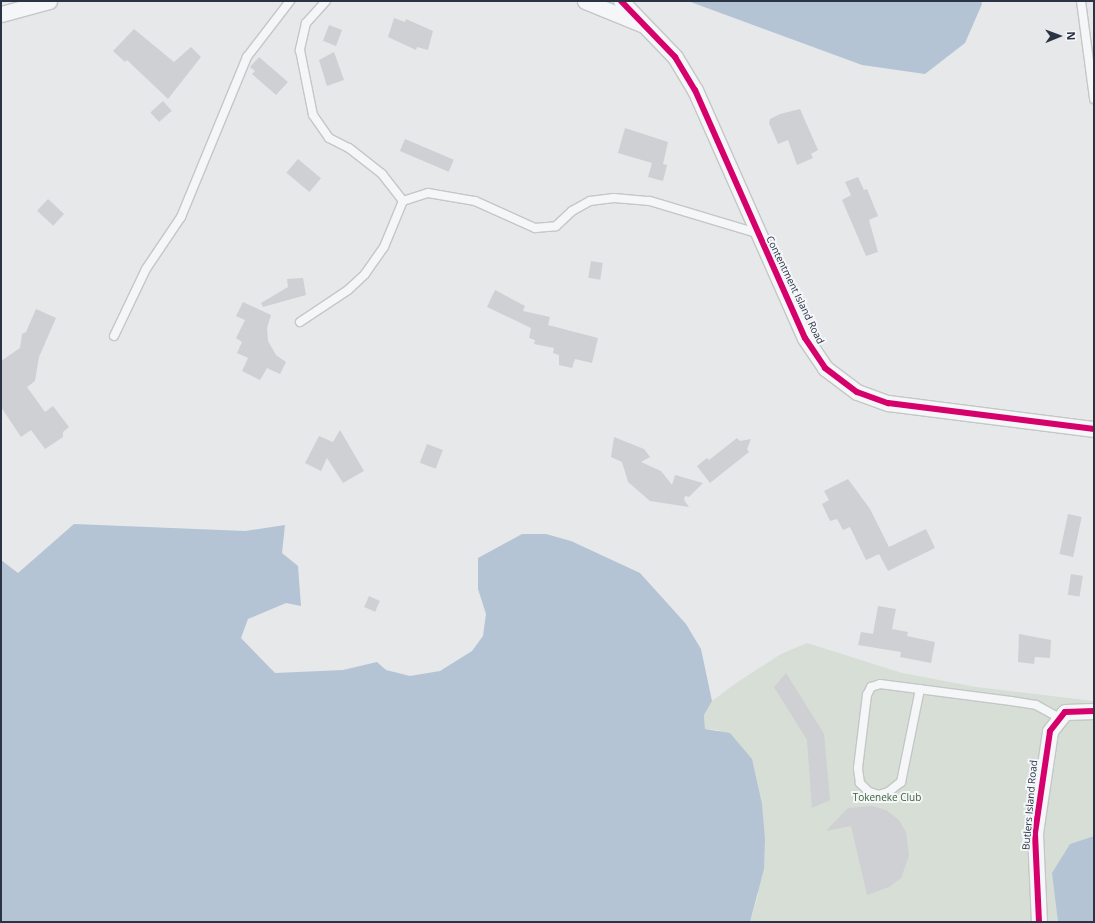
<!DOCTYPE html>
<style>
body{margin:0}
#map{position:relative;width:1095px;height:923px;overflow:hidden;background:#e6e8ea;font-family:"Open Sans",sans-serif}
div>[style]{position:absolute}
.green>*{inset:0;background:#d6ded6}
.water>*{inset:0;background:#b4c4d5}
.building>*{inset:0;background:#ced0d3;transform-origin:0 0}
.roads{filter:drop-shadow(1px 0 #c4c6c8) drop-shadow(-1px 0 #c4c6c8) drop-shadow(0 1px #c4c6c8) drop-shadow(0 -1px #c4c6c8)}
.lane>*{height:8px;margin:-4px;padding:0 4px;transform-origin:4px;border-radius:4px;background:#f5f6f7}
.street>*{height:15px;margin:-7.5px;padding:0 7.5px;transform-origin:7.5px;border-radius:7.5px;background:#f5f6f7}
.cycleway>*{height:6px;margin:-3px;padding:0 3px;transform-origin:3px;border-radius:3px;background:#d6006c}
span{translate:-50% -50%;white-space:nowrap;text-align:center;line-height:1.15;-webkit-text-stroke:4px #f4f6f9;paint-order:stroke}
.street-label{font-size:10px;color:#2b3445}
.park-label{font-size:10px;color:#3f6138}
.frame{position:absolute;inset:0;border:2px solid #2b3445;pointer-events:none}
.north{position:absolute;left:1039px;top:16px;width:40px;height:40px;-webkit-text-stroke:3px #f4f6f9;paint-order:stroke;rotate:89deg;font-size:11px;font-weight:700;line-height:16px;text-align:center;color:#2b3445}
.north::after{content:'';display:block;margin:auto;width:14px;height:18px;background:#2b3445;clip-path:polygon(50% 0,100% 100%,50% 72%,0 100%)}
</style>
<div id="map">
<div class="green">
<i style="clip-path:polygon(807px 643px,902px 673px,976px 687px,1094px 701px,1094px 836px,1070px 844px,1053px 873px,1058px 922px,750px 922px,758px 895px,719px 730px,705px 729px,704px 715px,712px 701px,739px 681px,781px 654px)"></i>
</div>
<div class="water">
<i style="clip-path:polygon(688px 1px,981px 1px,982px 4px,965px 43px,925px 74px,862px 65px)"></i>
<i style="clip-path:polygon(74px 524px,245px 531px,285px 525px,282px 553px,298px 566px,301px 606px,286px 603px,248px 619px,241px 638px,275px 673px,343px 670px,377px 662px,386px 670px,410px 676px,440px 671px,472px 651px,483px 636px,486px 614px,478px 589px,478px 558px,522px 534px,546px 534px,571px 541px,640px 573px,686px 624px,701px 649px,712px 701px,704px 715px,705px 729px,730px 733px,752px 759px,762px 804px,765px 839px,764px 869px,750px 922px,1px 922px,1px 560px,18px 573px)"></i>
<i style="clip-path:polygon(1094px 836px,1094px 922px,1058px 922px,1052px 873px,1070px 844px)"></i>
</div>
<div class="building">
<i style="clip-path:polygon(394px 18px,405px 22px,406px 19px,433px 31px,428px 50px,417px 47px,416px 50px,388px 37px)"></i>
<i style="left:329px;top:25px;width:14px;height:17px;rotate:21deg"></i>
<i style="clip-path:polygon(134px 29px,174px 62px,191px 47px,201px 57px,168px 99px,127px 60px,125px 62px,113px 51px)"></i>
<i style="clip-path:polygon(334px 52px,344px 80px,327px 86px,319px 60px)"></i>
<i style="clip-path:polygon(259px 57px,288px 82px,276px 95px,252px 74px,255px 71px,250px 67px)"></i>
<i style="left:163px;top:101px;width:13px;height:17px;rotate:48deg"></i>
<i style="clip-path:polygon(800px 109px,818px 150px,811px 154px,813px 158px,797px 165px,788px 140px,778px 144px,769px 123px,770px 119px,780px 114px)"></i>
<i style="clip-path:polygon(625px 128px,668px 142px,663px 164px,667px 165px,663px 181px,648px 177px,652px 163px,618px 153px)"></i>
<i style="left:405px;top:139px;width:53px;height:13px;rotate:23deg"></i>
<i style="left:298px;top:159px;width:30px;height:18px;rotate:40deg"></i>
<i style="clip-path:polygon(858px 177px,864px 190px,867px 189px,878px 216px,869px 220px,878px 252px,866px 256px,842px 200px,851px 195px,845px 182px)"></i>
<i style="left:48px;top:199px;width:22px;height:16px;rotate:43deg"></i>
<i style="left:591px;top:261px;width:12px;height:17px;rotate:9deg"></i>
<i style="clip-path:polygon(303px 278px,306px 295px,263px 307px,261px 303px,288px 287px,287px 279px)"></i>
<i style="clip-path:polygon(495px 290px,525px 306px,523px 311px,550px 317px,548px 325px,598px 338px,592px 363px,575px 359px,572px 368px,559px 365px,559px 355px,553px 353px,554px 348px,534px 344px,535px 340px,529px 338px,531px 328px,487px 307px)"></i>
<i style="clip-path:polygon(243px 302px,271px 315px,267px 328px,268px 341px,276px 355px,286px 362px,280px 374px,267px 368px,260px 380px,242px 371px,248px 358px,237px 353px,242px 342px,236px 338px,245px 320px,236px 316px)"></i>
<i style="clip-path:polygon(36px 309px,56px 318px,39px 357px,35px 381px,27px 387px,45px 412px,53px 406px,69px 427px,63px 432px,63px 437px,45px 449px,31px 430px,21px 437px,1px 407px,1px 361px,20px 348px,22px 334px,26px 332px)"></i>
<i style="clip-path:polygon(340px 430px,364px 471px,343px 483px,327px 458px,321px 471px,305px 463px,319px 436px,333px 442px)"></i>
<i style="clip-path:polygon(614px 437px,644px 449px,650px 457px,641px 462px,661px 471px,672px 485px,675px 475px,703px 483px,689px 497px,685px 496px,684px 500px,689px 507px,650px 501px,628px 482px,622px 462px,611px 457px)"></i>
<i style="clip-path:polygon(737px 438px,740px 441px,751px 439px,747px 449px,749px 452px,710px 483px,697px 466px,707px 458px,709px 460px)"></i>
<i style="left:427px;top:444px;width:17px;height:20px;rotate:21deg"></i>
<i style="clip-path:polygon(848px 479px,870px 509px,889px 547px,926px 529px,935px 548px,888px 571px,879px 554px,866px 560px,850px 527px,843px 530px,837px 519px,830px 521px,822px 504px,829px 500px,824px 491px)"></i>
<i style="left:1068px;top:514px;width:14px;height:41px;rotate:12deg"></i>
<i style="left:1071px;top:574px;width:12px;height:21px;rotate:9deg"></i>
<i style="left:369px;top:596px;width:12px;height:12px;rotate:24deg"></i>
<i style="clip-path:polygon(878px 606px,896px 609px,892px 629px,908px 632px,907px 636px,935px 642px,931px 663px,900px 657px,901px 652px,858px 645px,861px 632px,873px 634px)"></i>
<i style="clip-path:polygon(1019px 634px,1051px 640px,1050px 658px,1035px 657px,1034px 664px,1018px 662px)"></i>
<i style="clip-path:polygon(786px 673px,824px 734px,830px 800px,812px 808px,807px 740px,774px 687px)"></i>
<i style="clip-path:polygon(872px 806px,886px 810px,899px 820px,906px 832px,909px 856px,901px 878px,889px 887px,867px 895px,851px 826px,826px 831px,848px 808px)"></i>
</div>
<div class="roads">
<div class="lane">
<i style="left:326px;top:1px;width:30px;rotate:132deg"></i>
<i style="left:306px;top:23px;width:28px;rotate:103deg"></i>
<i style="left:300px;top:50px;width:66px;rotate:78.7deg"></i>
<i style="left:313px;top:115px;width:28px;rotate:55deg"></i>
<i style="left:329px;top:138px;width:22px;rotate:27deg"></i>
<i style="left:349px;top:148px;width:42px;rotate:38.2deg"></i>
<i style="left:382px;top:174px;width:34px;rotate:52deg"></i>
<i style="left:1081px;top:1px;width:99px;rotate:82.4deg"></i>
<i style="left:300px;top:322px;width:58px;rotate:-33.7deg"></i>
<i style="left:348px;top:290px;width:23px;rotate:-43deg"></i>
<i style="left:365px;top:274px;width:33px;rotate:-55deg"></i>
<i style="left:384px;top:247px;width:50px;rotate:-67.6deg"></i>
<i style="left:403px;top:201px;width:26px;rotate:-18deg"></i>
<i style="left:428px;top:193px;width:48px;rotate:9.7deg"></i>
<i style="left:475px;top:201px;width:66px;rotate:24.2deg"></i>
<i style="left:535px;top:228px;width:21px;rotate:-5deg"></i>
<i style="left:556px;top:226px;width:22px;rotate:-43deg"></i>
<i style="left:572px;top:211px;width:21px;rotate:-29deg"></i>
<i style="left:590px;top:201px;width:24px;rotate:-7deg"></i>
<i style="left:614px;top:198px;width:36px;rotate:5deg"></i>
<i style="left:650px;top:201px;width:112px;rotate:16.7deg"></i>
<i style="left:114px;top:336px;width:74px;rotate:-64.5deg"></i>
<i style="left:146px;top:269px;width:63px;rotate:-56.1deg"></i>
<i style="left:181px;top:217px;width:173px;rotate:-67.6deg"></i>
<i style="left:247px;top:57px;width:71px;rotate:-52.5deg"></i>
<i style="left:920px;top:689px;width:95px;rotate:101.5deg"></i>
<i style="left:901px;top:782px;width:16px;rotate:142deg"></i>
<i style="left:888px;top:792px;width:9px;rotate:162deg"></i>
<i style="left:879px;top:795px;width:10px;rotate:-163deg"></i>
<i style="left:869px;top:792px;width:13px;rotate:-135deg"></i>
<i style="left:860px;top:783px;width:15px;rotate:-98deg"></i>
<i style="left:858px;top:768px;width:74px;rotate:-83deg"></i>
<i style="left:867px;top:695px;width:9px;rotate:-63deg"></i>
<i style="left:871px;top:687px;width:9px;rotate:-18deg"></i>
<i style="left:880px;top:684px;width:132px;rotate:7.4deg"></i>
<i style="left:1011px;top:701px;width:25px;rotate:9deg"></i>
<i style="left:1036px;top:705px;width:25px;rotate:29deg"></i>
</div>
<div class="street">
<i style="left:585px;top:1px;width:61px;rotate:22.3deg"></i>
<i style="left:621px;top:1px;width:78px;rotate:46deg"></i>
<i style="left:675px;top:57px;width:39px;rotate:59deg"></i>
<i style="left:695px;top:90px;width:271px;rotate:66.1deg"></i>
<i style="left:805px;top:338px;width:36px;rotate:56deg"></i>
<i style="left:825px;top:368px;width:40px;rotate:37deg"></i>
<i style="left:857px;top:392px;width:33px;rotate:20deg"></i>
<i style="left:888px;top:403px;width:208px;rotate:7.2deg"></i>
<i style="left:1px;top:14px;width:50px;rotate:-15.2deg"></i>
<i style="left:1039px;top:922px;width:89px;rotate:-92.6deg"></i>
<i style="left:1035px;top:833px;width:103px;rotate:-81.6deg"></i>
<i style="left:1050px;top:731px;width:24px;rotate:-52deg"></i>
<i style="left:1065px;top:712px;width:29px;rotate:-2deg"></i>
</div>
</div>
<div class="cycleway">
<i style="left:621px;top:1px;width:78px;rotate:46deg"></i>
<i style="left:675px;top:57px;width:39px;rotate:59deg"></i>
<i style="left:695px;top:90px;width:271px;rotate:66.1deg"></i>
<i style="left:805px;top:338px;width:36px;rotate:56deg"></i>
<i style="left:825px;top:368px;width:40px;rotate:37deg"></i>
<i style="left:857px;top:392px;width:33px;rotate:20deg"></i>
<i style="left:888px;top:403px;width:208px;rotate:7.2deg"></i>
<i style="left:1039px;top:922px;width:89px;rotate:-92.6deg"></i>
<i style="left:1035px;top:833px;width:103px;rotate:-81.6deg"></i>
<i style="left:1050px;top:731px;width:24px;rotate:-52deg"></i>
<i style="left:1065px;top:712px;width:29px;rotate:-2deg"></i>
</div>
<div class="street-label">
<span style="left:795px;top:290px;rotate:64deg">Contentment Island Road</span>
<span style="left:1030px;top:805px;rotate:-85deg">Butlers Island Road</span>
</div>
<div class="park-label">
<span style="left:887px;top:798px">Tokeneke Club</span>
</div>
<div class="frame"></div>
<div class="north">N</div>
</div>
